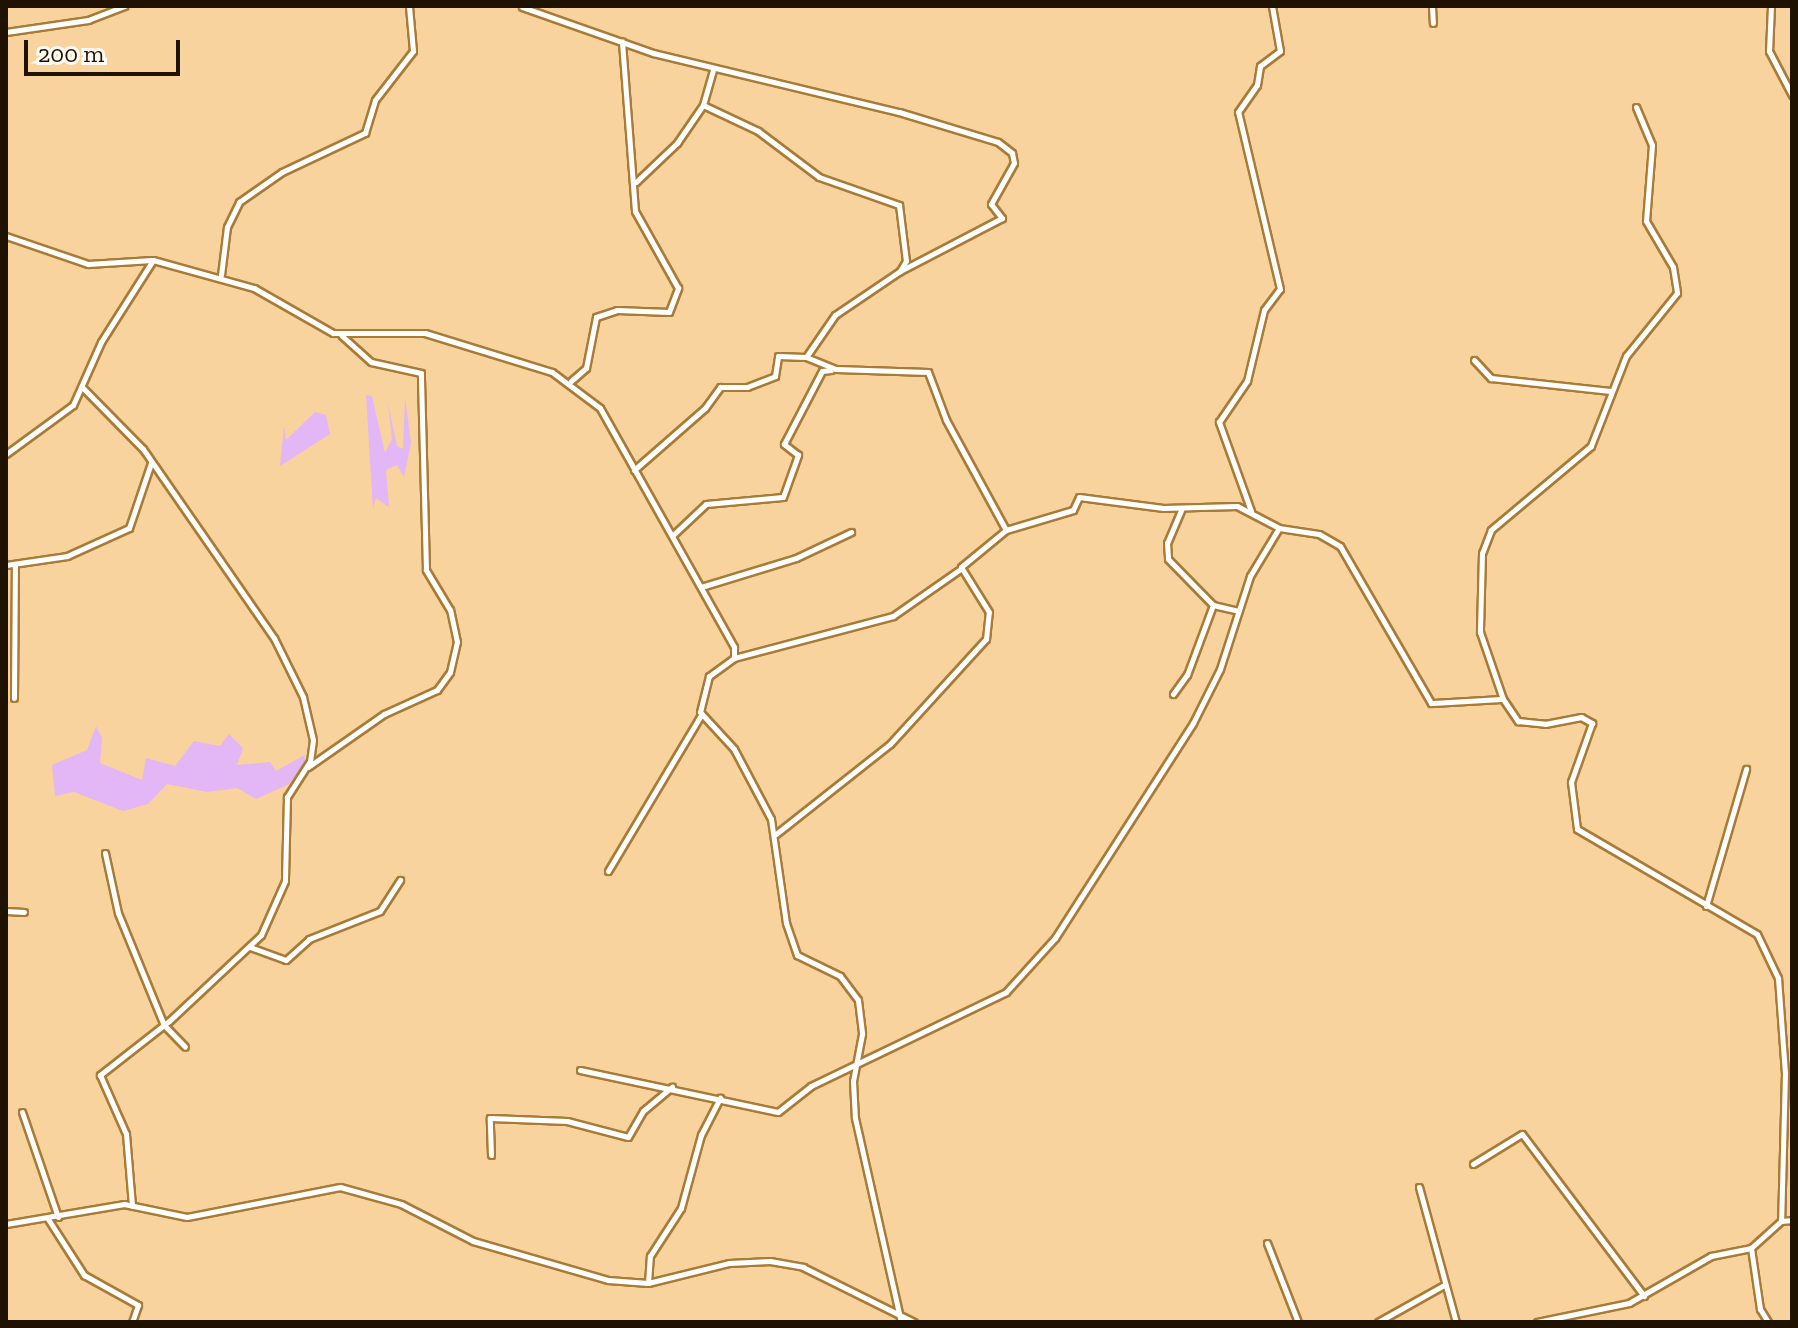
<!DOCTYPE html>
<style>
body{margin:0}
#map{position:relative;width:1798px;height:1328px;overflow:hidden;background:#f9d39d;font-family:"Zilla Slab",serif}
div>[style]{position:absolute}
.green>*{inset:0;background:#e3b6f6}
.roads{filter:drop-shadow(2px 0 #a87b36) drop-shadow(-2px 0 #a87b36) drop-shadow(0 2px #a87b36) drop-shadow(0 -2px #a87b36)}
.minor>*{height:5px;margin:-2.5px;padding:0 2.5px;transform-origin:2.5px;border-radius:2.5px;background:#fff}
span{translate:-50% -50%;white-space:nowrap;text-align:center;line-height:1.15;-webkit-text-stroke:8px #fffaf3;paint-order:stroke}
.frame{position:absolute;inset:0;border:8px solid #201200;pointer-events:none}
.scale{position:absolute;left:24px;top:40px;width:156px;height:36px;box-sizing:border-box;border:4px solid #201200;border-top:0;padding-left:10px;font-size:24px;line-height:28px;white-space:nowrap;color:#201200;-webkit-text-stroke:6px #fffaf3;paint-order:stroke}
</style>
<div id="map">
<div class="green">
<i style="clip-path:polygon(366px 395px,372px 396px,385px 453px,392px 439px,388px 403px,397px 446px,403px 449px,405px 397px,411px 443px,404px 477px,397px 465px,386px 470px,389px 507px,376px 498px,373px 509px)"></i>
<i style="clip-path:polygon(315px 412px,326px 415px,330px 434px,280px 466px,284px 426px,286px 440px)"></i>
<i style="clip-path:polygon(96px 726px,102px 738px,100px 763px,142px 780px,146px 758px,175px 766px,194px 741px,220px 746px,229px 734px,243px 748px,237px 765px,270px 762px,276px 771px,305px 755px,304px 764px,289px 784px,256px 799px,237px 788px,207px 792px,167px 784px,148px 804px,123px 811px,74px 792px,55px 796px,52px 765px,87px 750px)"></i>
</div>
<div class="roads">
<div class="minor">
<i style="left:1432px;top:6px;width:17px;rotate:87deg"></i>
<i style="left:1771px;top:6px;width:45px;rotate:92.5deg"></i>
<i style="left:1769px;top:51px;width:50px;rotate:62.4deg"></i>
<i style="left:522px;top:7px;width:139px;rotate:19.3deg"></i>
<i style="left:653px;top:53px;width:253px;rotate:13.5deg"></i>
<i style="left:899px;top:112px;width:103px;rotate:16.9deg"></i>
<i style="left:998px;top:142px;width:18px;rotate:38deg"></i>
<i style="left:1012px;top:153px;width:10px;rotate:79deg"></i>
<i style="left:1014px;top:163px;width:47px;rotate:119.3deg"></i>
<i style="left:991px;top:204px;width:18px;rotate:52deg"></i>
<i style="left:1002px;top:218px;width:115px;rotate:152.5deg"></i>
<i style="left:6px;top:32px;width:83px;rotate:-8.3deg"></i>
<i style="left:88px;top:20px;width:39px;rotate:-21deg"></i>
<i style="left:703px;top:105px;width:61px;rotate:25.3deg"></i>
<i style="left:758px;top:131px;width:76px;rotate:37deg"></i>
<i style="left:819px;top:177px;width:85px;rotate:19.3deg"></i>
<i style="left:899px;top:205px;width:56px;rotate:82.9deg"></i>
<i style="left:906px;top:261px;width:12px;rotate:121deg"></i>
<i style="left:900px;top:271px;width:78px;rotate:145.9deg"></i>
<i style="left:835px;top:315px;width:51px;rotate:124.6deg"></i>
<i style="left:806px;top:357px;width:32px;rotate:22deg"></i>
<i style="left:836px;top:369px;width:92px;rotate:1.9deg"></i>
<i style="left:928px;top:372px;width:51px;rotate:69.4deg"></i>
<i style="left:946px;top:420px;width:125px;rotate:61.4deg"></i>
<i style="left:1636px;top:107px;width:41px;rotate:67.2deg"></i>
<i style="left:1652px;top:145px;width:76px;rotate:94.5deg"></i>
<i style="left:1646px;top:221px;width:53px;rotate:59.6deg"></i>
<i style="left:1673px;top:267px;width:26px;rotate:81deg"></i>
<i style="left:1677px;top:293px;width:81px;rotate:129deg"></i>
<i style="left:1626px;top:356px;width:97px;rotate:111.3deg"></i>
<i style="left:1591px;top:446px;width:131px;rotate:140deg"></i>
<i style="left:1491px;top:530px;width:25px;rotate:111deg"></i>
<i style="left:1482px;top:553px;width:79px;rotate:91.5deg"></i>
<i style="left:1480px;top:632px;width:71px;rotate:71.1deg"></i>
<i style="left:1503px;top:699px;width:27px;rotate:56deg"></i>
<i style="left:1518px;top:721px;width:27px;rotate:6deg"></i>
<i style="left:1545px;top:724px;width:37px;rotate:-11deg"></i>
<i style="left:1581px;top:717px;width:13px;rotate:29deg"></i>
<i style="left:1592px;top:723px;width:63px;rotate:109.6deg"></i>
<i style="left:1571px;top:782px;width:47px;rotate:82.7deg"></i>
<i style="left:1577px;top:829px;width:208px;rotate:30.3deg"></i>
<i style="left:1757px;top:934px;width:49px;rotate:64.5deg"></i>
<i style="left:1778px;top:978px;width:95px;rotate:85.8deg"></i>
<i style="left:1785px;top:1073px;width:148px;rotate:91.5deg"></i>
<i style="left:636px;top:182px;width:57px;rotate:-43.6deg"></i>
<i style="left:677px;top:143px;width:46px;rotate:-55.6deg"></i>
<i style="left:703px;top:105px;width:37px;rotate:-74deg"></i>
<i style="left:6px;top:236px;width:87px;rotate:18.9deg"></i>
<i style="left:88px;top:264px;width:64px;rotate:-3.6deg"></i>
<i style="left:221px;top:275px;width:48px;rotate:-82.9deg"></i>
<i style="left:227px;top:227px;width:28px;rotate:-64deg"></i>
<i style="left:239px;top:202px;width:52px;rotate:-34.9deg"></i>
<i style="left:282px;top:172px;width:92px;rotate:-25.2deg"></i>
<i style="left:365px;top:133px;width:34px;rotate:-73deg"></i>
<i style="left:375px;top:100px;width:62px;rotate:-52.2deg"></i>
<i style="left:413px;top:51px;width:45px;rotate:-95.1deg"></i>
<i style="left:1474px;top:360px;width:25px;rotate:47deg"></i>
<i style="left:1491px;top:378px;width:120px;rotate:6.2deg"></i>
<i style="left:571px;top:381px;width:20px;rotate:-41deg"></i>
<i style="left:586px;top:368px;width:52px;rotate:-78.9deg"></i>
<i style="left:596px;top:317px;width:22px;rotate:-18deg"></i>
<i style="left:617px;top:310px;width:52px;rotate:2.2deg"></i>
<i style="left:669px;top:312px;width:26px;rotate:-69deg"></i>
<i style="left:678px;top:288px;width:88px;rotate:-119.2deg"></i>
<i style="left:635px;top:211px;width:170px;rotate:-94.4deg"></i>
<i style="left:82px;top:387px;width:87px;rotate:45.5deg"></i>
<i style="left:143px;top:449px;width:230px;rotate:55.3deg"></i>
<i style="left:274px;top:638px;width:66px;rotate:63.8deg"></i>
<i style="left:303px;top:697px;width:44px;rotate:76.9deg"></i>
<i style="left:313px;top:740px;width:21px;rotate:98deg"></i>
<i style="left:310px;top:761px;width:43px;rotate:122.6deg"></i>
<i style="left:287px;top:797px;width:84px;rotate:91.4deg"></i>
<i style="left:285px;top:881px;width:59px;rotate:114deg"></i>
<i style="left:261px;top:935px;width:126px;rotate:136.9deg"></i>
<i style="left:169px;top:1021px;width:88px;rotate:142deg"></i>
<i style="left:100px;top:1075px;width:64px;rotate:66.2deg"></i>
<i style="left:126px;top:1134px;width:72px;rotate:85.2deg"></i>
<i style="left:6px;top:454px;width:83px;rotate:-36.2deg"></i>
<i style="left:73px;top:405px;width:69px;rotate:-66deg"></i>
<i style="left:101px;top:342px;width:97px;rotate:-57.6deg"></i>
<i style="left:153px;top:260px;width:105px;rotate:15.5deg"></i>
<i style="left:254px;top:288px;width:91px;rotate:29.7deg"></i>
<i style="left:333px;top:333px;width:92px"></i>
<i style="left:425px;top:333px;width:133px;rotate:17.1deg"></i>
<i style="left:552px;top:372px;width:60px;rotate:36.9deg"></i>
<i style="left:600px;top:408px;width:274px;rotate:60.7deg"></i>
<i style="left:734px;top:647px;width:11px;rotate:90deg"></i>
<i style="left:734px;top:658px;width:31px;rotate:144deg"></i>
<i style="left:709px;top:676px;width:37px;rotate:104deg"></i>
<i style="left:700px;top:712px;width:50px;rotate:47.4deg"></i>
<i style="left:734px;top:749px;width:79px;rotate:62.1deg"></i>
<i style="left:771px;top:819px;width:105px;rotate:81.8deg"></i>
<i style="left:786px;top:923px;width:34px;rotate:71deg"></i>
<i style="left:797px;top:955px;width:48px;rotate:26deg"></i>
<i style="left:840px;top:976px;width:30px;rotate:53deg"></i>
<i style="left:858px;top:1000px;width:34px;rotate:83deg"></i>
<i style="left:862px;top:1034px;width:48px;rotate:100.8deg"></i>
<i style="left:853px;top:1081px;width:37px;rotate:87deg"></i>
<i style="left:855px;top:1118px;width:209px;rotate:77.3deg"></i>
<i style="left:634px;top:470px;width:94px;rotate:-41.1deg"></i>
<i style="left:705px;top:408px;width:26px;rotate:-54deg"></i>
<i style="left:720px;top:387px;width:27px"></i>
<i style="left:747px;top:387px;width:30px;rotate:-21deg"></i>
<i style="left:775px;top:376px;width:20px;rotate:-81deg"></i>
<i style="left:778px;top:356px;width:27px;rotate:2deg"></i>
<i style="left:1182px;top:508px;width:38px;rotate:113deg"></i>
<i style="left:1167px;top:543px;width:16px;rotate:86deg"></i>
<i style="left:1168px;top:559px;width:64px;rotate:45.6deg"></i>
<i style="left:1213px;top:605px;width:26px;rotate:13deg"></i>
<i style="left:1251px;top:511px;width:95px;rotate:-109.8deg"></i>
<i style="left:1219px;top:422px;width:50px;rotate:-55.7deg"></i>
<i style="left:1247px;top:381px;width:73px;rotate:-76.5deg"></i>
<i style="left:1264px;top:310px;width:26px;rotate:-53deg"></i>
<i style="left:1280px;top:289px;width:182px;rotate:-103.3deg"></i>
<i style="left:1238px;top:112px;width:33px;rotate:-55deg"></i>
<i style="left:1257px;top:85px;width:19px;rotate:-81deg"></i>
<i style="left:1260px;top:66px;width:25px;rotate:-37deg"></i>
<i style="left:1280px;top:51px;width:46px;rotate:-100.1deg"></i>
<i style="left:673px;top:535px;width:45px;rotate:-43.2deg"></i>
<i style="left:706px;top:504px;width:77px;rotate:-5.2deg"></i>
<i style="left:783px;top:497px;width:45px;rotate:-70.3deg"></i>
<i style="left:798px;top:455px;width:18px;rotate:-142deg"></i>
<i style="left:784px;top:444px;width:82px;rotate:-62.5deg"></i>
<i style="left:822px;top:371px;width:9px;rotate:-6deg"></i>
<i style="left:6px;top:565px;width:62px;rotate:-8.4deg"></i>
<i style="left:67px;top:556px;width:68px;rotate:-24.3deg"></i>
<i style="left:129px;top:528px;width:69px;rotate:-71.3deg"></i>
<i style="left:701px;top:587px;width:99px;rotate:-17deg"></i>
<i style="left:796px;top:558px;width:61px;rotate:-25.3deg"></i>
<i style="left:734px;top:658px;width:164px;rotate:-14.8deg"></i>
<i style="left:893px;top:616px;width:80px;rotate:-34.9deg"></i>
<i style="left:1173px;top:694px;width:24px;rotate:-54deg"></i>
<i style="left:1187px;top:675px;width:75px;rotate:-69.6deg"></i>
<i style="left:14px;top:698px;width:133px;rotate:-89.6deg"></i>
<i style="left:308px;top:767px;width:93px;rotate:-34.9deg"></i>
<i style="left:384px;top:714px;width:58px;rotate:-24.4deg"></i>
<i style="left:437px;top:690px;width:22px;rotate:-54deg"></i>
<i style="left:450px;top:672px;width:31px;rotate:-77deg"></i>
<i style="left:457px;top:642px;width:33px;rotate:-102deg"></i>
<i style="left:450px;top:610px;width:47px;rotate:-121deg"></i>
<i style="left:426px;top:570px;width:197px;rotate:-91.5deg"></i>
<i style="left:421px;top:373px;width:51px;rotate:-167.6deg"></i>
<i style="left:371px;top:362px;width:40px;rotate:-138deg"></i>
<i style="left:776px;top:834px;width:145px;rotate:-38.3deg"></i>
<i style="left:890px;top:744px;width:142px;rotate:-47.6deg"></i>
<i style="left:986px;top:639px;width:27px;rotate:-84deg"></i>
<i style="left:989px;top:612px;width:53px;rotate:-121.9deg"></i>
<i style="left:961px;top:567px;width:58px;rotate:-39.4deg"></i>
<i style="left:1006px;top:530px;width:70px;rotate:-16.6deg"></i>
<i style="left:1073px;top:510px;width:14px;rotate:-65deg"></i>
<i style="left:1079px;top:497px;width:85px;rotate:7.5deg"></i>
<i style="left:1163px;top:508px;width:74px;rotate:-1.5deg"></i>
<i style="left:1237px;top:506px;width:47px;rotate:27.6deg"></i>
<i style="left:105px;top:853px;width:61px;rotate:77.8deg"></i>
<i style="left:118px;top:913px;width:121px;rotate:67.7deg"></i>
<i style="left:164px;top:1025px;width:30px;rotate:46deg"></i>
<i style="left:608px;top:871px;width:182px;rotate:-59.2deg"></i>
<i style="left:1706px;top:906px;width:143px;rotate:-73.7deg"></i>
<i style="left:6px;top:911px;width:18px;rotate:3deg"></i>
<i style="left:250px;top:947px;width:38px;rotate:20deg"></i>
<i style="left:286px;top:960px;width:31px;rotate:-42deg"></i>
<i style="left:309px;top:939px;width:76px;rotate:-21.5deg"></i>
<i style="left:380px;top:911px;width:37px;rotate:-57deg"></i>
<i style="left:580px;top:1070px;width:202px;rotate:12deg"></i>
<i style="left:778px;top:1112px;width:42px;rotate:-38.2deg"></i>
<i style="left:811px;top:1086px;width:216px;rotate:-25.7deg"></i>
<i style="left:1006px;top:992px;width:73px;rotate:-47.8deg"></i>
<i style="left:1055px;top:938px;width:255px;rotate:-57.3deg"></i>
<i style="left:1193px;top:723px;width:60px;rotate:-63.4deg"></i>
<i style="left:1220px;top:669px;width:98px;rotate:-72.1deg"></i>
<i style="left:1250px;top:576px;width:56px;rotate:-58.9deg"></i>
<i style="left:1279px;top:528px;width:40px;rotate:8.5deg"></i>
<i style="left:1319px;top:534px;width:24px;rotate:30deg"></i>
<i style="left:1340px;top:546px;width:181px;rotate:59.9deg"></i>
<i style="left:1431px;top:703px;width:72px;rotate:-3.2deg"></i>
<i style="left:22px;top:1112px;width:111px;rotate:71.1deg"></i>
<i style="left:491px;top:1155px;width:37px;rotate:-92deg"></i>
<i style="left:490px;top:1118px;width:77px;rotate:2.2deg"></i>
<i style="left:567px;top:1121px;width:63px;rotate:14.7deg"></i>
<i style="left:628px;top:1137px;width:30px;rotate:-60deg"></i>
<i style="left:643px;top:1111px;width:38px;rotate:-40deg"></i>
<i style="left:1473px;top:1164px;width:57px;rotate:-31.5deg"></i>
<i style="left:1522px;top:1134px;width:203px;rotate:53deg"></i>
<i style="left:1419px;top:1187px;width:140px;rotate:74.7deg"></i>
<i style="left:48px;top:1219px;width:67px;rotate:57.3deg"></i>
<i style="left:84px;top:1275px;width:62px;rotate:29.1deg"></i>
<i style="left:138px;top:1305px;width:18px;rotate:109deg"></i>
<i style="left:6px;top:1224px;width:120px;rotate:-9.6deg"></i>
<i style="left:124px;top:1204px;width:64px;rotate:11.7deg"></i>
<i style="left:187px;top:1217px;width:156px;rotate:-11.1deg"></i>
<i style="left:340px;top:1187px;width:63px;rotate:15.6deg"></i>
<i style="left:401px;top:1204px;width:81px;rotate:27.2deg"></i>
<i style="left:473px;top:1241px;width:141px;rotate:16.1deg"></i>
<i style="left:608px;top:1280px;width:40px;rotate:4.3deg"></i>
<i style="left:648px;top:1283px;width:83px;rotate:-13.9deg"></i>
<i style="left:729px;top:1263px;width:41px;rotate:-2.8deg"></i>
<i style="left:770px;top:1261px;width:34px;rotate:10deg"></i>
<i style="left:803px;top:1267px;width:124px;rotate:26.4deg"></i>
<i style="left:1267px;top:1243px;width:85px;rotate:68.6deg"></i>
<i style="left:1751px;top:1248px;width:62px;rotate:81.6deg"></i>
<i style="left:1760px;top:1309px;width:15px;rotate:58deg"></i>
<i style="left:648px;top:1283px;width:27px;rotate:-86deg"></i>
<i style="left:650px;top:1256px;width:57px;rotate:-57.1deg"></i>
<i style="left:681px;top:1208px;width:76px;rotate:-74.7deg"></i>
<i style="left:701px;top:1135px;width:42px;rotate:-62.8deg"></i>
<i style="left:1378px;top:1322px;width:76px;rotate:-29.3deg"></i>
<i style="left:1537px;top:1322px;width:94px;rotate:-11.7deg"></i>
<i style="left:1629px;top:1303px;width:95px;rotate:-29.8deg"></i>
<i style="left:1711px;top:1256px;width:41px;rotate:-11.3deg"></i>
<i style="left:1751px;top:1248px;width:40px;rotate:-42deg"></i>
<i style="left:1781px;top:1221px;width:11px;rotate:-5deg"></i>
</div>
</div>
<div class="frame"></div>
<div class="scale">200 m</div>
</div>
